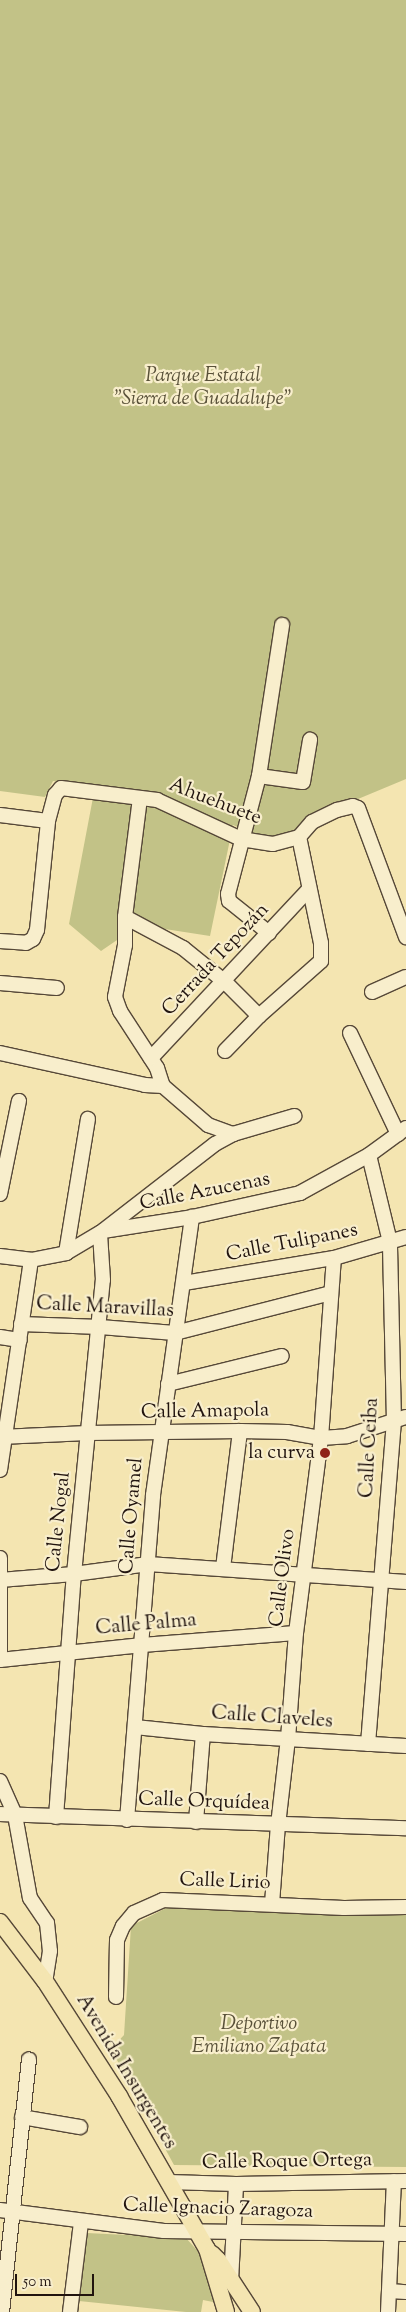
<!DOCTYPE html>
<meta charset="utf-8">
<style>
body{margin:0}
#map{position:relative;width:406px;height:2312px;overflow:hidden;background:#f4e5b1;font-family:"Sorts Mill Goudy",serif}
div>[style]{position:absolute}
.green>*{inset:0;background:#c2c287}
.roads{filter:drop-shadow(1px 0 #564838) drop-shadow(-1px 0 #564838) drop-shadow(0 1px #564838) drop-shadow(0 -1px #564838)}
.minor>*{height:14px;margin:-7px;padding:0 7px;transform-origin:7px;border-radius:7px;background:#f8eecc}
.major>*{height:16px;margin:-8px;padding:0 8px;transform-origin:8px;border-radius:8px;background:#f4e5b1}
.dots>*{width:14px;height:14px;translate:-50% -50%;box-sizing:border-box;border:2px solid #f8eecc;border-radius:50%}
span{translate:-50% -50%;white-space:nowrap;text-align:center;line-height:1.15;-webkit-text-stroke:4.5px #f8eecc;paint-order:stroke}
.park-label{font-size:20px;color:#595139;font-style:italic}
.street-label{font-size:20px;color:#21140f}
.poi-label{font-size:20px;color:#21140f}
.right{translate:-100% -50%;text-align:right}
.scale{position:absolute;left:15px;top:2274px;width:79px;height:22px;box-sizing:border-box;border:2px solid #21140f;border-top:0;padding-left:6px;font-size:15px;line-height:18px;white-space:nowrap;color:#21140f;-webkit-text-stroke:4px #f8eecc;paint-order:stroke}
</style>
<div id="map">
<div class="green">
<i style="clip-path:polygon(0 0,406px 0,406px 779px,310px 819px,293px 839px,256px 835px,233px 825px,210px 936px,139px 925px,101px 951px,69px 924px,95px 787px,53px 781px,45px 797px,0 791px)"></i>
<i style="clip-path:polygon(172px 1905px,406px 1913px,406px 2167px,174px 2165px,111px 2049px,124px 2035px,131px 1926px)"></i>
<i style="clip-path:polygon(87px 2233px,186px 2238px,203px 2257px,218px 2303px,203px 2300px,201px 2312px,186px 2312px,79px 2301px)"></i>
</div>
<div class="roads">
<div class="minor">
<i style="left:259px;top:776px;width:44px;rotate:7.8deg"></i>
<i style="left:303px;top:782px;width:43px;rotate:-80.5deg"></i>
<i style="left:140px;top:798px;width:120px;rotate:97.2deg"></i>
<i style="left:125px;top:917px;width:28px;rotate:90deg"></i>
<i style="left:125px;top:945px;width:53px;rotate:100.9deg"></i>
<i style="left:115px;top:997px;width:15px;rotate:70deg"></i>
<i style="left:120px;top:1011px;width:68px;rotate:57deg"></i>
<i style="left:157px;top:1068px;width:19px;rotate:72deg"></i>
<i style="left:0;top:815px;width:48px;rotate:7.1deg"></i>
<i style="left:125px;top:917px;width:66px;rotate:28.1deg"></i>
<i style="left:183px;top:948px;width:54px;rotate:39deg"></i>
<i style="left:225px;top:982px;width:48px;rotate:45deg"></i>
<i style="left:269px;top:933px;width:51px;rotate:-141.3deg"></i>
<i style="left:229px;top:901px;width:7px;rotate:-98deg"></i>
<i style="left:228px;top:894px;width:122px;rotate:-75.3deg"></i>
<i style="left:259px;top:776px;width:153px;rotate:-81.3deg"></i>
<i style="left:0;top:941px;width:26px;rotate:4deg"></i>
<i style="left:26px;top:943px;width:8px;rotate:-30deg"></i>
<i style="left:33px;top:939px;width:10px;rotate:-66deg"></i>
<i style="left:37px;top:930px;width:110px;rotate:-84.2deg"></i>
<i style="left:48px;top:821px;width:27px;rotate:-75deg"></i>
<i style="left:55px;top:795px;width:9px;rotate:-49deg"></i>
<i style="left:61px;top:788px;width:97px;rotate:7.1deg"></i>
<i style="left:157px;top:800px;width:93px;rotate:24.9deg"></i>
<i style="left:241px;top:839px;width:32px;rotate:9deg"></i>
<i style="left:273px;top:844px;width:27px;rotate:-15deg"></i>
<i style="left:299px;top:837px;width:20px;rotate:-49deg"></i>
<i style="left:312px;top:822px;width:28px;rotate:-26deg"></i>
<i style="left:337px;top:810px;width:16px;rotate:-14deg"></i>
<i style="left:353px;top:806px;width:5px;rotate:22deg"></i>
<i style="left:358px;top:808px;width:138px;rotate:69.6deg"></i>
<i style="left:0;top:983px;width:57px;rotate:5deg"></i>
<i style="left:372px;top:992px;width:37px;rotate:-24deg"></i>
<i style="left:350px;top:1033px;width:112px;rotate:64.6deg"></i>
<i style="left:225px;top:1051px;width:49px;rotate:-45.8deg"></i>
<i style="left:259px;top:1016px;width:83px;rotate:-41.6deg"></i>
<i style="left:321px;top:961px;width:18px;rotate:-90deg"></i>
<i style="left:321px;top:943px;width:108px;rotate:-101.7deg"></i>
<i style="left:0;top:1053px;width:148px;rotate:12.4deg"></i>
<i style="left:145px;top:1085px;width:18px;rotate:3deg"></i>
<i style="left:163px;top:1086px;width:60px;rotate:40.9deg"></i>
<i style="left:208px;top:1125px;width:27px;rotate:20deg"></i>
<i style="left:151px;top:1058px;width:231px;rotate:-46.9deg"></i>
<i style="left:0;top:1194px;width:95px;rotate:-78.5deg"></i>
<i style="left:104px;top:1230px;width:140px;rotate:-37.8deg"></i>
<i style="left:215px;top:1144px;width:21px;rotate:-29deg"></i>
<i style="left:233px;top:1134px;width:64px;rotate:-16.4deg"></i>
<i style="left:66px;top:1253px;width:136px;rotate:-80.7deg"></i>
<i style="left:0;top:1256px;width:31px;rotate:7deg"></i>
<i style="left:31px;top:1260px;width:36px;rotate:-11deg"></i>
<i style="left:66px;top:1253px;width:43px;rotate:-30.7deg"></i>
<i style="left:103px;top:1231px;width:90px;rotate:-8.9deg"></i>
<i style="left:192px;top:1217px;width:111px;rotate:-12.5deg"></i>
<i style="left:300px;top:1193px;width:79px;rotate:-28.8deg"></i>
<i style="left:369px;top:1155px;width:46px;rotate:-36.1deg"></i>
<i style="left:184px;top:1283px;width:152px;rotate:-9.5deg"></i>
<i style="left:334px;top:1258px;width:75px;rotate:-16.3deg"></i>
<i style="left:21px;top:1324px;width:79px;rotate:2.2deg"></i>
<i style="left:100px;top:1327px;width:75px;rotate:4.6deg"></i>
<i style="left:175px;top:1333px;width:161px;rotate:-14.4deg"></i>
<i style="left:0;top:1337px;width:20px;rotate:9deg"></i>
<i style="left:168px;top:1384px;width:117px;rotate:-13.8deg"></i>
<i style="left:0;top:1437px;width:88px;rotate:-2.6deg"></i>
<i style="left:88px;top:1433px;width:152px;rotate:-0.8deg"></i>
<i style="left:240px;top:1431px;width:47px;rotate:1.2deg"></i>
<i style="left:287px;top:1432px;width:35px;rotate:10deg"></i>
<i style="left:321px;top:1438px;width:26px;rotate:-4deg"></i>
<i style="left:347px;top:1436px;width:62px;rotate:-17.9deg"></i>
<i style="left:0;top:1470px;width:212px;rotate:-81.6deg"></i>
<i style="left:0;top:1558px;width:102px;rotate:90deg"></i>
<i style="left:223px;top:1568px;width:138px;rotate:-82.9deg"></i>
<i style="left:0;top:1580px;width:74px;rotate:-4.6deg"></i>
<i style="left:74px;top:1574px;width:75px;rotate:-7.7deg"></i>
<i style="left:148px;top:1564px;width:259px;rotate:4deg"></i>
<i style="left:0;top:1660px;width:143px;rotate:-6deg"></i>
<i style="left:142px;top:1645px;width:154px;rotate:-4.5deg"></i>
<i style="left:135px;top:1727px;width:68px;rotate:5.9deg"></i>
<i style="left:203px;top:1734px;width:203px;rotate:3.4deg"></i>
<i style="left:368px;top:1744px;width:323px;rotate:-85.4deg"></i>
<i style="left:394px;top:1422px;width:180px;rotate:-91.3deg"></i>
<i style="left:390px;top:1242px;width:89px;rotate:-103.6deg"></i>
<i style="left:0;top:1781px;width:37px;rotate:66deg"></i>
<i style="left:15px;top:1815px;width:84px;rotate:79.8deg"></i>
<i style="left:30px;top:1898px;width:30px;rotate:56deg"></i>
<i style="left:47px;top:1923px;width:28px;rotate:84deg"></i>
<i style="left:50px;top:1951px;width:30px;rotate:99deg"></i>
<i style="left:0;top:1814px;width:406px;rotate:2deg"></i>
<i style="left:56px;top:1817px;width:244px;rotate:-85.8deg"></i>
<i style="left:74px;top:1574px;width:295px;rotate:-84.4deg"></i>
<i style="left:103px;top:1280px;width:47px;rotate:-93.7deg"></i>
<i style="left:127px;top:1820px;width:326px;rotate:-85.4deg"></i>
<i style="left:153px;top:1495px;width:281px;rotate:-82deg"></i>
<i style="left:196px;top:1822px;width:88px;rotate:-85.5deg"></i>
<i style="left:272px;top:1904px;width:79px;rotate:-85.7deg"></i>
<i style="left:278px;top:1825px;width:87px;rotate:-83.4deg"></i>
<i style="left:288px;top:1739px;width:106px;rotate:-85.7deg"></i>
<i style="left:296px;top:1633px;width:197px;rotate:-82.7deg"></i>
<i style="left:321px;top:1438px;width:180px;rotate:-85.9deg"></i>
<i style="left:116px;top:1997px;width:57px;rotate:-89deg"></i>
<i style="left:117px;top:1940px;width:15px;rotate:-67deg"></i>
<i style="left:123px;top:1926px;width:17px;rotate:-50deg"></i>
<i style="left:134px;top:1913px;width:32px;rotate:-24deg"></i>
<i style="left:163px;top:1900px;width:181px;rotate:2.5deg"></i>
<i style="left:344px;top:1908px;width:62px;rotate:-0.9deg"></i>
<i style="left:22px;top:2117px;width:59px;rotate:9.8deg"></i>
<i style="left:168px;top:2182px;width:68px;rotate:1.7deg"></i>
<i style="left:236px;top:2184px;width:170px;rotate:-1deg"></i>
<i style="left:0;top:2210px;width:165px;rotate:7.3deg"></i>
<i style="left:164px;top:2231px;width:242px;rotate:0.7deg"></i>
<i style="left:231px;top:2281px;width:97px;rotate:-87deg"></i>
<i style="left:390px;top:2291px;width:16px;rotate:4deg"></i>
<i style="left:2px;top:2312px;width:254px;rotate:-83.9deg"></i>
<i style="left:70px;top:2312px;width:91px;rotate:-83deg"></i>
<i style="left:388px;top:2312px;width:131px;rotate:-87.4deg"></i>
</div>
<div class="major">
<i style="left:0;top:1922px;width:74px;rotate:52.7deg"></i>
<i style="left:45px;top:1981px;width:137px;rotate:57.2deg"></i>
<i style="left:119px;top:2096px;width:177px;rotate:60.1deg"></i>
<i style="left:207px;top:2249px;width:66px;rotate:73.2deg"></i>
<i style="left:212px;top:2254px;width:8px;rotate:45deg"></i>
<i style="left:218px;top:2260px;width:62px;rotate:56.8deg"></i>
</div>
</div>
<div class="dots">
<i style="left:325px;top:1453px;background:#8f2418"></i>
</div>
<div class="park-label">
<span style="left:203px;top:388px">Parque Estatal<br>"Sierra de Guadalupe"</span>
<span style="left:259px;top:2036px">Deportivo<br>Emiliano Zapata</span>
</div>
<div class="street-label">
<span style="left:215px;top:802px;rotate:21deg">Ahuehuete</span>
<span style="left:216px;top:960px;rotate:-47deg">Cerrada Tepozán</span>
<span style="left:205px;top:1192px;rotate:-11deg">Calle Azucenas</span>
<span style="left:292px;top:1243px;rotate:-11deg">Calle Tulipanes</span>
<span style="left:105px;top:1308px;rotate:3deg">Calle Maravillas</span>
<span style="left:205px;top:1412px;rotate:-1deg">Calle Amapola</span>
<span style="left:370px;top:1448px;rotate:-87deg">Calle Ceiba</span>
<span style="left:132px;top:1516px;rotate:-85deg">Calle Oyamel</span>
<span style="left:59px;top:1522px;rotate:-84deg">Calle Nogal</span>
<span style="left:283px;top:1578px;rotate:-83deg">Calle Olivo</span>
<span style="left:146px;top:1625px;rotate:-5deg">Calle Palma</span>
<span style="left:272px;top:1718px;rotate:4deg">Calle Claveles</span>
<span style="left:204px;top:1802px;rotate:2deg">Calle Orquídea</span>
<span style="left:225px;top:1882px;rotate:2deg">Calle Lirio</span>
<span style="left:126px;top:2072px;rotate:59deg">Avenida Insurgentes</span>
<span style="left:287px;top:2162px;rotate:-1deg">Calle Roque Ortega</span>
<span style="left:218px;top:2209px;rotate:2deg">Calle Ignacio Zaragoza</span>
</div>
<div class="poi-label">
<span class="right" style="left:315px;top:1453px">la curva</span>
</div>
<div class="scale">50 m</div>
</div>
